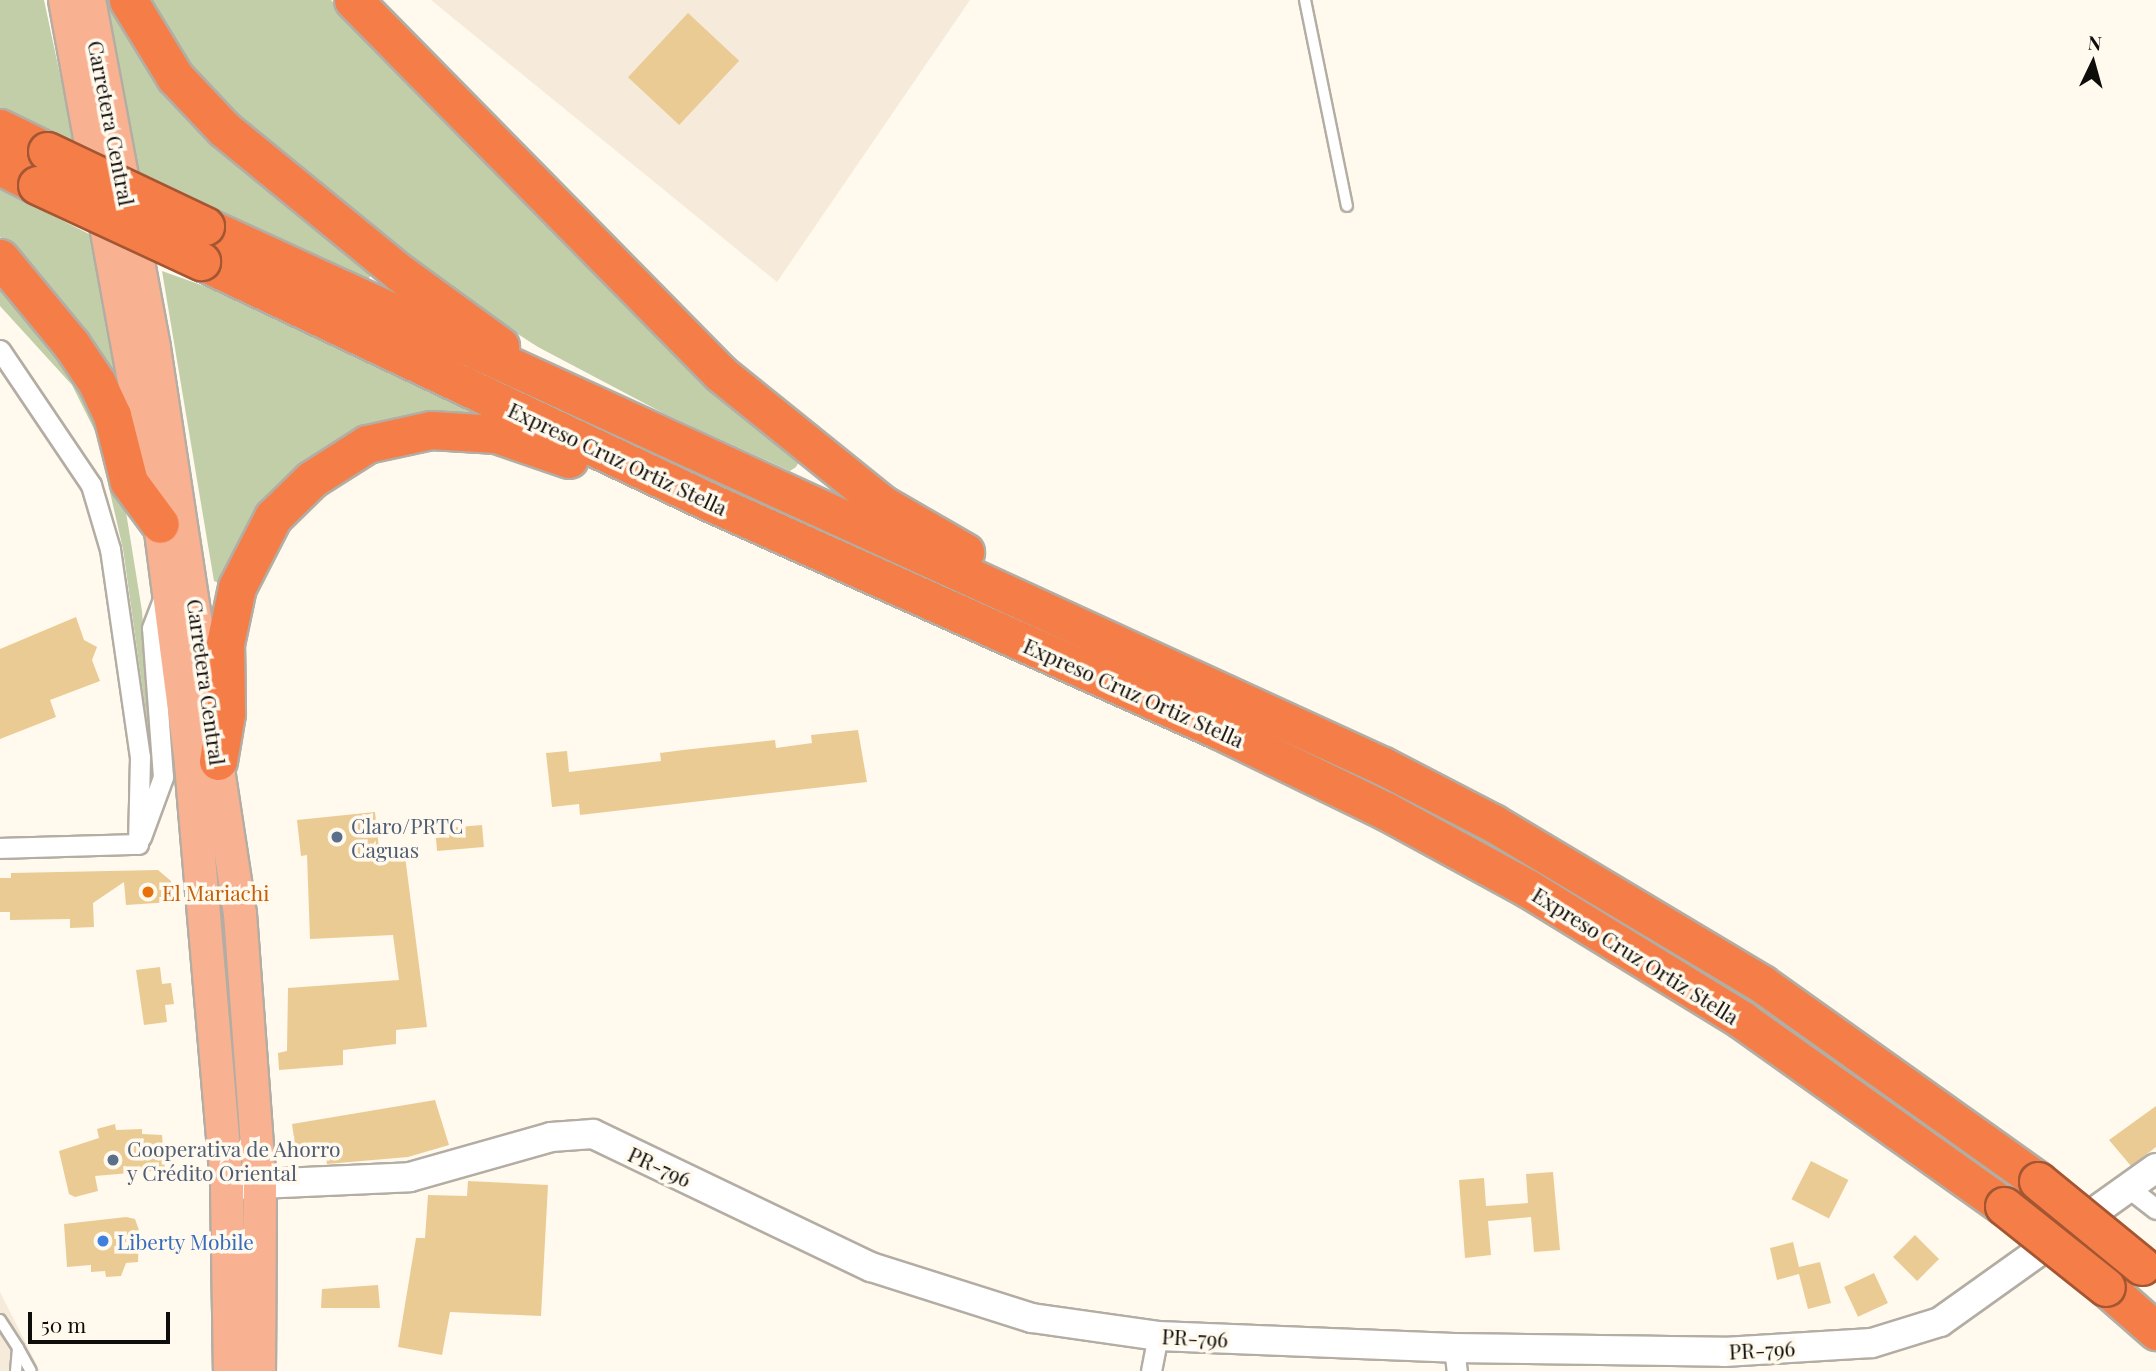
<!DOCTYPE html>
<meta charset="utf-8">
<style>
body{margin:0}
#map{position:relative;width:2156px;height:1371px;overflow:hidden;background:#fff9ee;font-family:"Playfair Display",serif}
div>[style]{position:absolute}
.built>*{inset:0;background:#f6ebda}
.green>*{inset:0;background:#c1cea8}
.building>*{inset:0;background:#ebcb94;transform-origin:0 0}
.roads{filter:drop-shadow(2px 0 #b3ada3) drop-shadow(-2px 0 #b3ada3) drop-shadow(0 2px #b3ada3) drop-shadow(0 -2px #b3ada3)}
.lane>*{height:10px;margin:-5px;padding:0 5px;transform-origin:5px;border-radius:5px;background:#fff}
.street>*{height:19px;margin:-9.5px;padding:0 9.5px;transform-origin:9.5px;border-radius:9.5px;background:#fff}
.secondary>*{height:28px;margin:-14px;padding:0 14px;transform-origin:14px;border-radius:14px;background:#fff}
.primary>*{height:32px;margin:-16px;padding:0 16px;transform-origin:16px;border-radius:16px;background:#f9b291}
.highway>*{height:37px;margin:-18.5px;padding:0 18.5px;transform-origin:18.5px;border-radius:18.5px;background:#f57e48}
.bridges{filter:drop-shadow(2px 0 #a45632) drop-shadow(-2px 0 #a45632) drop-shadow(0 2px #a45632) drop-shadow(0 -2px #a45632)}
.highway-bridge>*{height:37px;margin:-18.5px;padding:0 18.5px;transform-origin:18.5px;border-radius:18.5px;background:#f57e48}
.dots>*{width:19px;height:19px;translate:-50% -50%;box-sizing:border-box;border:4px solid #fff9ee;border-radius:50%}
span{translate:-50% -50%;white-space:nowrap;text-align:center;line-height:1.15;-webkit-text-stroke:7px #fff9ee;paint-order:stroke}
.street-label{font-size:21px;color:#0f0d0a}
.service-label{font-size:21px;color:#4e5e75}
.left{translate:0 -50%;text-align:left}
.food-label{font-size:21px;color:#c56008}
.shop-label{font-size:21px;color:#366cbe}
.north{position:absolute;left:2058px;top:28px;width:70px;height:70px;-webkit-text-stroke:5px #fff9ee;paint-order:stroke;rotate:5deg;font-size:19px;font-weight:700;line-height:28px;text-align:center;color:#0f0d0a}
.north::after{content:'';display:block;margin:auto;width:24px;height:32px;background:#0f0d0a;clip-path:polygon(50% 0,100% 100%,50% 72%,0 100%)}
.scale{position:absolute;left:28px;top:1312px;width:142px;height:32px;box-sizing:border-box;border:4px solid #0f0d0a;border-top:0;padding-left:9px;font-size:21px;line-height:24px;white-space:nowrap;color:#0f0d0a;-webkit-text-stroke:5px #fff9ee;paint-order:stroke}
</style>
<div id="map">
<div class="built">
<i style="clip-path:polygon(431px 0,970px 0,777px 282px)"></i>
<i style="clip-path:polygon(0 1292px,40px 1371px,0 1371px)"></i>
</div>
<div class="green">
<i style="clip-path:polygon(0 0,44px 0,76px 150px,0 115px)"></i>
<i style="clip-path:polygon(107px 0,117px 0,377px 266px,367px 281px,140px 178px)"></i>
<i style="clip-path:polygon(143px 0,331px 0,800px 460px,796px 467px,790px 471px,663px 413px,538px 347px,449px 290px,284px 161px,188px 71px)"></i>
<i style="clip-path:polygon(0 189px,93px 236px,122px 401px,34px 272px,0 237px)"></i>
<i style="clip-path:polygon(0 268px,84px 377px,121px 481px,142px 611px,154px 771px,123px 549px,97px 435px,72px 385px,0 306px)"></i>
<i style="clip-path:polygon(162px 271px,232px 296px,493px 419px,395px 420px,219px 583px,214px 581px)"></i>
</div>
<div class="building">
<i style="left:688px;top:13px;width:70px;height:88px;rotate:43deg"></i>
<i style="clip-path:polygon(76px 617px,84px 640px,97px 647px,92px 660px,100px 681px,50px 700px,56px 717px,0 739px,0 649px)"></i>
<i style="clip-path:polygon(858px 730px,867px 782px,580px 815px,579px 804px,552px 807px,546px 753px,567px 751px,569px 772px,661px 761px,660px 753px,683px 750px,775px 740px,776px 748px,812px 743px,811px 735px)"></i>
<i style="clip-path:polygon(375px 812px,380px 858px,405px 856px,427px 1027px,396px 1030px,396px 1044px,343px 1050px,343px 1065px,279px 1070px,278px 1053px,287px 1051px,288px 988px,399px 980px,393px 935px,310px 939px,307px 855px,301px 856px,297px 820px)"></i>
<i style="left:482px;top:825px;width:22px;height:47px;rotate:85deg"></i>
<i style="clip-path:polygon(158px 870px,171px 881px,172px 902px,126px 905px,124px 882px,93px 903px,94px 927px,70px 928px,70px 919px,10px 920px,10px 912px,0 912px,0 878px,11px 878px,11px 873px)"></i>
<i style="clip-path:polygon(160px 967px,162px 984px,171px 983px,174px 1004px,165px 1005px,167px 1022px,144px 1025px,136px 970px)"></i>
<i style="clip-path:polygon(435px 1100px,449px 1145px,408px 1157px,327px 1164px,324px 1145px,295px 1145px,292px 1124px)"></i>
<i style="clip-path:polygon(2156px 1106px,2156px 1147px,2131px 1166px,2109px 1140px)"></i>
<i style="clip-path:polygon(115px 1124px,116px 1130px,142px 1129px,142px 1134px,162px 1135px,165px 1170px,95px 1176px,98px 1191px,75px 1197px,69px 1194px,59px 1151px,99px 1138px,97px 1129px)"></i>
<i style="left:1811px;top:1161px;width:42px;height:43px;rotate:27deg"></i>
<i style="clip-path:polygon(1553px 1172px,1560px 1250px,1534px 1252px,1531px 1217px,1488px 1221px,1491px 1255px,1465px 1258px,1459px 1180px,1484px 1178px,1486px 1206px,1528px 1203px,1526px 1174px)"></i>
<i style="clip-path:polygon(468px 1181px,548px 1185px,541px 1316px,450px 1312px,442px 1355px,398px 1347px,416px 1238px,425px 1238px,428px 1195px,467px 1196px)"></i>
<i style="clip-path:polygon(126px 1217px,135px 1219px,139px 1230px,138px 1262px,126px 1263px,121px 1276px,106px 1277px,105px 1271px,91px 1272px,91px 1265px,67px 1267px,64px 1224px)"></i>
<i style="left:1915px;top:1235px;width:34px;height:31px;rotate:45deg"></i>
<i style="clip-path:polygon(1793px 1242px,1799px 1267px,1820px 1262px,1831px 1303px,1808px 1309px,1799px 1274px,1777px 1280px,1770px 1248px)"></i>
<i style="left:1874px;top:1273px;width:33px;height:33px;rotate:65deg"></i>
<i style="clip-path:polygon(378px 1285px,380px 1308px,321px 1308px,322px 1289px)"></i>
</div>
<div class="roads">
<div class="lane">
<i style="left:1305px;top:0;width:210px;rotate:78.5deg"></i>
<i style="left:0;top:1320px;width:33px;rotate:57deg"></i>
<i style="left:16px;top:1371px;width:23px;rotate:-85deg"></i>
<i style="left:18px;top:1348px;width:26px;rotate:61deg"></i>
</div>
<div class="street">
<i style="left:0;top:350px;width:163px;rotate:56deg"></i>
<i style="left:91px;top:485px;width:67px;rotate:73.5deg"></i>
<i style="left:110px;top:549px;width:210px;rotate:81.8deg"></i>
<i style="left:140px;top:757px;width:87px;rotate:91.3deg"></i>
<i style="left:141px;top:837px;width:64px;rotate:-69.9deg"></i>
<i style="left:163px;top:777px;width:149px;rotate:-94.2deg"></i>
<i style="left:152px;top:628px;width:36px;rotate:-69deg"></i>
<i style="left:0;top:848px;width:138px;rotate:-1.7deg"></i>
<i style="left:2129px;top:1188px;width:34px;rotate:38deg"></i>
<i style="left:1454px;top:1348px;width:23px;rotate:83deg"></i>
<i style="left:1151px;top:1371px;width:36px;rotate:-79deg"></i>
</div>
<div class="secondary">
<i style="left:237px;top:1185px;width:173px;rotate:-2.6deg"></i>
<i style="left:410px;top:1177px;width:147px;rotate:-15.8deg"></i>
<i style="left:551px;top:1137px;width:42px;rotate:-4.1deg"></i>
<i style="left:593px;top:1134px;width:308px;rotate:25.6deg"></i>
<i style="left:871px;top:1267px;width:169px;rotate:17.6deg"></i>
<i style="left:1032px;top:1318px;width:127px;rotate:8.1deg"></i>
<i style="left:1158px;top:1336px;width:296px;rotate:2.3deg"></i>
<i style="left:1454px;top:1348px;width:270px;rotate:0.8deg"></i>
<i style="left:1724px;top:1352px;width:148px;rotate:-3.5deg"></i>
<i style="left:1872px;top:1343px;width:71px;rotate:-17.2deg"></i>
<i style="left:1940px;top:1322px;width:265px;rotate:-35.5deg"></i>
</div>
<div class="primary">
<i style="left:65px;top:0;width:533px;rotate:79.72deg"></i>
<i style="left:160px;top:524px;width:242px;rotate:82.6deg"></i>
<i style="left:191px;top:764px;width:423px;rotate:85.1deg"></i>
<i style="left:227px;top:1185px;width:186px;rotate:89.1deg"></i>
<i style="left:89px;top:0;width:354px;rotate:79.4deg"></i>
<i style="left:154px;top:348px;width:572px;rotate:81.36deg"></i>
<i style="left:240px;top:914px;width:273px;rotate:85.8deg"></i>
<i style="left:260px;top:1186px;width:185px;rotate:90.3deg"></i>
</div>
<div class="highway">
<i style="left:128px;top:0;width:90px;rotate:58.6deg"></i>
<i style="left:175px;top:77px;width:71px;rotate:46.7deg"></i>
<i style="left:224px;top:129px;width:227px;rotate:39.3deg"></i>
<i style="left:400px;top:273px;width:124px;rotate:36.1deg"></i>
<i style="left:353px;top:0;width:525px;rotate:45.46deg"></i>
<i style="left:721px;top:374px;width:207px;rotate:38.9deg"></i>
<i style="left:882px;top:504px;width:96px;rotate:30deg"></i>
<i style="left:0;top:128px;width:52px;rotate:26.1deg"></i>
<i style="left:0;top:166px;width:42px;rotate:27.2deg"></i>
<i style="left:205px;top:226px;width:1296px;rotate:24.63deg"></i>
<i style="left:1383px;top:766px;width:124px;rotate:27.4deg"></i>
<i style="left:1493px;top:823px;width:313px;rotate:30.9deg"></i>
<i style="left:1762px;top:984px;width:339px;rotate:35.5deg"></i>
<i style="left:0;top:258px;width:112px;rotate:50.5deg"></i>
<i style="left:71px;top:344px;width:47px;rotate:56.3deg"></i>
<i style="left:97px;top:383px;width:35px;rotate:65deg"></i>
<i style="left:112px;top:415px;width:69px;rotate:75.8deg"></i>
<i style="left:129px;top:482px;width:52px;rotate:53.6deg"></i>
<i style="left:201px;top:261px;width:563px;rotate:25.34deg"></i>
<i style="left:710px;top:502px;width:558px;rotate:24.13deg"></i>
<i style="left:1219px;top:730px;width:186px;rotate:25.9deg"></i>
<i style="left:1386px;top:811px;width:161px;rotate:28.6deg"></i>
<i style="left:1527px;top:888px;width:252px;rotate:31.5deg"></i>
<i style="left:1742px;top:1020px;width:321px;rotate:35.4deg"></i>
<i style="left:218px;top:761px;width:49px;rotate:-80.5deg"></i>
<i style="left:226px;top:713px;width:69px;rotate:-90.8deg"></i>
<i style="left:225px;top:644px;width:58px;rotate:-78.1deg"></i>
<i style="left:237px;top:587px;width:79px;rotate:-62.8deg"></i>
<i style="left:273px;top:517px;width:54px;rotate:-44.3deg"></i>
<i style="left:312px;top:479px;width:65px;rotate:-32.5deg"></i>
<i style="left:367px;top:444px;width:66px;rotate:-12.3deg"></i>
<i style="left:431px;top:430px;width:65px;rotate:3.5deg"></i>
<i style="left:496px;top:434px;width:77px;rotate:18.9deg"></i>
<i style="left:2106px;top:1287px;width:67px;rotate:41.3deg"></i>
</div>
</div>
<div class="bridges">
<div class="highway-bridge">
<i style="left:47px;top:151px;width:175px;rotate:25.4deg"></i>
<i style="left:37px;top:185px;width:181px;rotate:24.9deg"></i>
<i style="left:2038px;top:1181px;width:134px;rotate:39.3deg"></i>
<i style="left:2004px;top:1206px;width:130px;rotate:38.5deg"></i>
</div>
</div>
<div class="dots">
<i style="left:337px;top:837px;background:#5c6f8a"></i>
<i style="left:148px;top:892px;background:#e8710a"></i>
<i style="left:113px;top:1160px;background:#5c6f8a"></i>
<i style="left:103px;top:1241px;background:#3f7fe0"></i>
</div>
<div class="street-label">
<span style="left:112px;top:123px;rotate:79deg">Carretera Central</span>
<span style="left:618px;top:458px;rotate:25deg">Expreso Cruz Ortiz Stella</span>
<span style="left:207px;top:682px;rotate:82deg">Carretera Central</span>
<span style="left:1134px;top:692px;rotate:24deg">Expreso Cruz Ortiz Stella</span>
<span style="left:1636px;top:955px;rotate:32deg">Expreso Cruz Ortiz Stella</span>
<span style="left:660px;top:1166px;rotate:25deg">PR-796</span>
<span style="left:1195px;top:1337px;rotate:3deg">PR-796</span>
<span style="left:1762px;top:1349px;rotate:-3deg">PR-796</span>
</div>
<div class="service-label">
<span class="left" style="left:351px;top:837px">Claro/PRTC<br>Caguas</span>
<span class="left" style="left:127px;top:1160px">Cooperativa de Ahorro<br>y Crédito Oriental</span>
</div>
<div class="food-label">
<span class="left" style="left:162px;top:892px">El Mariachi</span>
</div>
<div class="shop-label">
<span class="left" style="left:117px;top:1241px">Liberty Mobile</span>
</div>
<div class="north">N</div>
<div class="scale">50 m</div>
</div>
